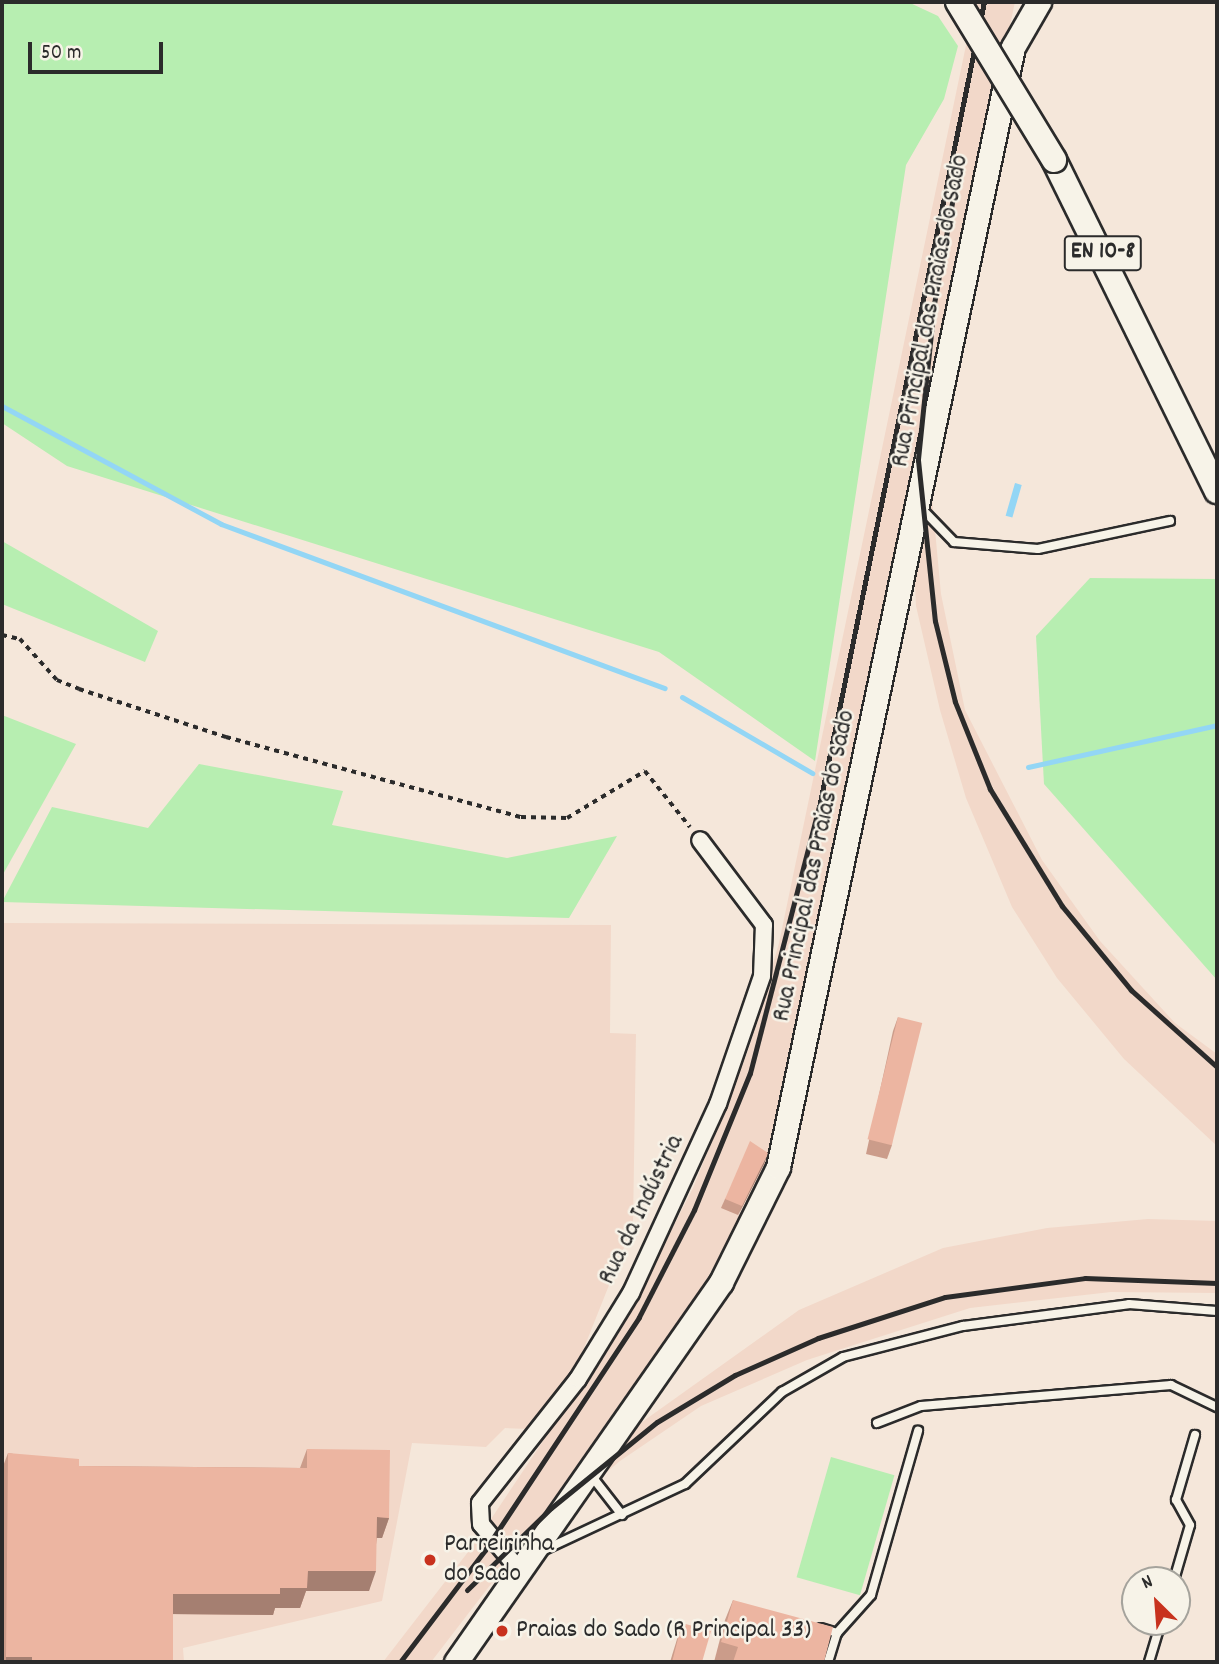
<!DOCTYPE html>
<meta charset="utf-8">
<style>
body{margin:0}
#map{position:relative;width:1219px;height:1664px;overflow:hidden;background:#f5e7da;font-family:Dekko,sans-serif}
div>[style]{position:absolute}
.built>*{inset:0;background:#f2d8c9}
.green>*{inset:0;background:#b7eeb1;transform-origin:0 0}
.water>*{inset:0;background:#93d6f5;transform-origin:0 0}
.stream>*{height:5px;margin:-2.5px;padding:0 2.5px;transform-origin:2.5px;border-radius:2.5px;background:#93d6f5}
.path>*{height:3.5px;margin-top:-1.75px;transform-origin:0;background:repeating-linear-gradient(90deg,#2b2b2b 0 5px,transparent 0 10px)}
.roads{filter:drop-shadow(2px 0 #2b2b2b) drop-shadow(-2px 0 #2b2b2b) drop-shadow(0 2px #2b2b2b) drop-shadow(0 -2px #2b2b2b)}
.lane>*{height:8px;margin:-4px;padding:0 4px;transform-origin:4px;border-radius:4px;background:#f7f3e8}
.street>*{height:16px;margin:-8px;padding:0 8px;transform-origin:8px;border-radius:8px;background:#f7f3e8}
.secondary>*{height:23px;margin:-11.5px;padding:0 11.5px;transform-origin:11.5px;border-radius:11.5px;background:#f7f3e8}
.primary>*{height:24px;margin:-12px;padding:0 12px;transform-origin:12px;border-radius:12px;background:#f7f3e8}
.rail>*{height:5px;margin:-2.5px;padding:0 2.5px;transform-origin:2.5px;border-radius:2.5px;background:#2b2b2b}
.bridges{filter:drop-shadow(2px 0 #2b2b2b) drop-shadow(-2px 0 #2b2b2b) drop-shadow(0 2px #2b2b2b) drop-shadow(0 -2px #2b2b2b)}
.primary-bridge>*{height:24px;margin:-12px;padding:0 12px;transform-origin:12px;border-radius:12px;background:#f7f3e8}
.wall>*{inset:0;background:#cb9c8a}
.shaded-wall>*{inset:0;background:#a57f71;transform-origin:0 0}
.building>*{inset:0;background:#ecb5a1;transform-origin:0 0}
.dots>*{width:19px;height:19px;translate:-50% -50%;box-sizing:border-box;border:4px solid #f7f3e8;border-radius:50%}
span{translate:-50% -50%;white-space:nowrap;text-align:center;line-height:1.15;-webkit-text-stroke:5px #f7f3e8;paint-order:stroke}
.shield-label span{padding:2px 5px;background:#f7f3e8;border:2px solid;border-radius:5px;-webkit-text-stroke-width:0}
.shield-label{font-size:24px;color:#2b2b2b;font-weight:700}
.street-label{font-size:26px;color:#2b2b2b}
.poi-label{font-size:26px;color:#2b2b2b}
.left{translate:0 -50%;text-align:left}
.frame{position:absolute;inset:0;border:4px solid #2b2b2b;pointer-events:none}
.north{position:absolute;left:1121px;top:1566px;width:70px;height:70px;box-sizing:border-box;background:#f7f3e8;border:2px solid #a5a39c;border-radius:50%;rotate:335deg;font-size:19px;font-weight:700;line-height:28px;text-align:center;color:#2b2b2b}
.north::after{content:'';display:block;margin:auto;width:24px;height:32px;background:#c8321e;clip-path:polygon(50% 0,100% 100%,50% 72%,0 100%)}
.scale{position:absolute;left:28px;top:42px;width:135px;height:32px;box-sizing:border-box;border:4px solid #2b2b2b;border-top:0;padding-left:9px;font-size:21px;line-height:24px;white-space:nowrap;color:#2b2b2b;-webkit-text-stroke:5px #f7f3e8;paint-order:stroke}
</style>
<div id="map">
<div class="built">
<i style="clip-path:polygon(975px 2px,1015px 2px,925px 423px,941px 594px,965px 710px,1042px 860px,1100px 941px,1175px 1023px,1217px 1054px,1217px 1146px,1124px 1059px,1057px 978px,1012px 907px,966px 798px,940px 710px,916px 606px,911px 495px,770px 1160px,706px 1281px,572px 1472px,799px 1310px,943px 1248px,1047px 1228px,1148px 1219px,1217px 1221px,1217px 1293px,1111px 1292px,970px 1308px,807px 1360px,701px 1406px,620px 1461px,524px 1541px,431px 1662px,383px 1662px,475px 1543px,630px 1311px,693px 1188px,748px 1051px,779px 943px)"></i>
<i style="clip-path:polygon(2px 923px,611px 925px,610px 1033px,636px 1034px,633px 1225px,580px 1358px,529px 1429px,505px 1428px,486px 1447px,412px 1443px,382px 1601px,183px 1648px,184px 1662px,2px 1662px)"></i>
</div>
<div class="green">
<i style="clip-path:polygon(2px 2px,908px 2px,938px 16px,958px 46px,944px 99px,906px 165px,815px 761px,659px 652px,67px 466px,2px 423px)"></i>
<i style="clip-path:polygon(2px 541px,158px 631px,145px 662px,2px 604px)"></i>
<i style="clip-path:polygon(1090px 578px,1217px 579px,1217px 980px,1044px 784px,1036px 636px)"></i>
<i style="clip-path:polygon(2px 715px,76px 744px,2px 876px)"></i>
<i style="clip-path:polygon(199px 764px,343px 791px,332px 825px,507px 858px,617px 836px,569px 918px,2px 902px,52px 807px,148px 828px)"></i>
<i style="left:831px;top:1457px;width:66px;height:125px;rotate:16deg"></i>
</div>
<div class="water">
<i style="left:1015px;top:483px;width:7px;height:34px;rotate:16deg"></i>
</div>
<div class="stream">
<i style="left:2px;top:406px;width:249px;rotate:28.3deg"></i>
<i style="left:221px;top:524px;width:473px;rotate:20.3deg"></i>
<i style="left:682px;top:697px;width:151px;rotate:30.3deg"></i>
<i style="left:1028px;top:767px;width:194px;rotate:-12.5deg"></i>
</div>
<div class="path">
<i style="left:2px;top:635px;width:18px;rotate:13deg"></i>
<i style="left:20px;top:639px;width:55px;rotate:47.9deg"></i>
<i style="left:57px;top:680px;width:24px;rotate:22deg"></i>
<i style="left:79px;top:689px;width:155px;rotate:18.1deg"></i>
<i style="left:226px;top:737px;width:306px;rotate:15.2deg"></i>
<i style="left:521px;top:817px;width:46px;rotate:1.2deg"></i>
<i style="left:567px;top:818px;width:91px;rotate:-31.1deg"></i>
<i style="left:645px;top:771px;width:72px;rotate:51.2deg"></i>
</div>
<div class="roads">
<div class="lane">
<i style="left:922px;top:509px;width:46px;rotate:45.9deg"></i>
<i style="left:954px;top:542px;width:84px;rotate:4.8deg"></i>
<i style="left:1038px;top:549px;width:135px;rotate:-12deg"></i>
<i style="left:877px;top:1423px;width:47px;rotate:-21.1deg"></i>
<i style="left:921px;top:1406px;width:251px;rotate:-4.8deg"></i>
<i style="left:1171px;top:1385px;width:51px;rotate:25.6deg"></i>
<i style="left:590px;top:1474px;width:52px;rotate:52deg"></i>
<i style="left:542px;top:1551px;width:158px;rotate:-25.1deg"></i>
<i style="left:685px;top:1484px;width:134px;rotate:-43.5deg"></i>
<i style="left:782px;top:1392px;width:70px;rotate:-29.8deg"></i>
<i style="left:843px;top:1357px;width:124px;rotate:-14.5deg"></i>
<i style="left:963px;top:1326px;width:167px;rotate:-7.5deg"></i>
<i style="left:1129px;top:1304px;width:88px;rotate:4.5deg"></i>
<i style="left:1174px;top:1580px;width:57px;rotate:-73.8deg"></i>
<i style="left:1190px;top:1525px;width:29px;rotate:-119deg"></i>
<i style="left:1176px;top:1500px;width:68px;rotate:-73.7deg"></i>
<i style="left:821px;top:1628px;width:17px;rotate:17deg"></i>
<i style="left:837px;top:1633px;width:51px;rotate:-48.2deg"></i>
<i style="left:871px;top:1595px;width:171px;rotate:-74deg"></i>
<i style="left:828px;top:1662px;width:30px;rotate:-73deg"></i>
<i style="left:1149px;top:1662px;width:42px;rotate:-73.3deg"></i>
</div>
<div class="street">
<i style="left:520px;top:1571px;width:61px;rotate:-129.7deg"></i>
<i style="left:481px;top:1524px;width:21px;rotate:-93deg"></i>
<i style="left:480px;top:1503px;width:158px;rotate:-51.7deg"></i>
<i style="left:578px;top:1379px;width:101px;rotate:-58.4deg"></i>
<i style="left:631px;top:1293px;width:208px;rotate:-65.3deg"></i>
<i style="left:718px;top:1104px;width:135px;rotate:-71deg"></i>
<i style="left:762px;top:976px;width:51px;rotate:-87.8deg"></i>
<i style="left:764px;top:925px;width:106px;rotate:-127deg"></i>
</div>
<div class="secondary">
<i style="left:456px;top:1662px;width:463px;rotate:-55.1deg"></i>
<i style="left:721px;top:1282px;width:128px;rotate:-63.6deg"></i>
<i style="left:778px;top:1167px;width:1144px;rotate:-78.15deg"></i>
<i style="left:1013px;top:47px;width:52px;rotate:-60deg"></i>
</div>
<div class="primary">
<i style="left:1054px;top:160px;width:369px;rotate:63.8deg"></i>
</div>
</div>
<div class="rail">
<i style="left:958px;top:169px;width:137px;rotate:100.1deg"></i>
<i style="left:934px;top:304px;width:157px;rotate:95.9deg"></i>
<i style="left:918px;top:460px;width:162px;rotate:84deg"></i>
<i style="left:935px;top:621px;width:83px;rotate:76.1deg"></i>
<i style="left:955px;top:702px;width:94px;rotate:68.1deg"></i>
<i style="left:990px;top:789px;width:137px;rotate:58.4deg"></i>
<i style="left:1062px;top:906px;width:109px;rotate:50.6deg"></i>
<i style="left:1131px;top:990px;width:115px;rotate:41.8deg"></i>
<i style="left:467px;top:1590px;width:117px;rotate:-44.3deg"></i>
<i style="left:551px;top:1508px;width:136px;rotate:-39.1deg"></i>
<i style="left:657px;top:1422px;width:91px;rotate:-31.1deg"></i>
<i style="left:735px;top:1375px;width:91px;rotate:-24deg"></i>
<i style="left:818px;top:1338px;width:133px;rotate:-17.9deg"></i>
<i style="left:945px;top:1297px;width:141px;rotate:-7.7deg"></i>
<i style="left:1085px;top:1278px;width:132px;rotate:2.2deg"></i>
<i style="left:400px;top:1662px;width:141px;rotate:-52.8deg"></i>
<i style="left:485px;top:1550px;width:279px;rotate:-56.5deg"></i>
<i style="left:639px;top:1317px;width:120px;rotate:-62.8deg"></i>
<i style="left:694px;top:1210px;width:148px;rotate:-67.8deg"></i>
<i style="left:750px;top:1073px;width:275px;rotate:-75.5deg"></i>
<i style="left:819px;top:807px;width:822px;rotate:-78.42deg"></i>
</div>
<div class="bridges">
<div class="primary-bridge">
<i style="left:958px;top:2px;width:185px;rotate:58.7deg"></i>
</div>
</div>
<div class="wall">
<i style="clip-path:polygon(898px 1017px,892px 1145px,887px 1159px,866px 1154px,893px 1031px)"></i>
<i style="clip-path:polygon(765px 1162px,738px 1215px,721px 1208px,725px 1199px)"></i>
<i style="clip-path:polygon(307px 1449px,389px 1518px,382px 1538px,377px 1538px,369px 1591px,306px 1591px,300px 1608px,275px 1608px,273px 1615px,173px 1614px,173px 1662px,2px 1662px,2px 1469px,8px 1453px,79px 1466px,300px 1468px)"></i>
<i style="clip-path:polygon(733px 1600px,824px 1662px,714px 1662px,725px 1620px)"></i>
<i style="clip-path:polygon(682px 1623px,702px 1662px,670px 1662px)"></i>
</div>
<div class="shaded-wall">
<i style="clip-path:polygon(768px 1153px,765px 1162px,738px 1215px,742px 1206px)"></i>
<i style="clip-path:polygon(377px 1517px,389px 1518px,382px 1538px,369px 1538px)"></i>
<i style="clip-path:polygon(308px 1571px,376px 1571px,369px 1591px,306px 1591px,300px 1608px,275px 1608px,273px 1615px,166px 1614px,173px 1594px,280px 1588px)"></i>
<i style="left:6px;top:1657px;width:26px;height:5px"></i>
</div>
<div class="building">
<i style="left:898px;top:1017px;width:25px;height:126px;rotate:14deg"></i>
<i style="clip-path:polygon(750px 1141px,768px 1153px,742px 1206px,725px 1199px)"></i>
<i style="clip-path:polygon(307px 1449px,390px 1450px,389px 1518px,377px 1517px,376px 1571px,308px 1571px,307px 1588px,280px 1588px,280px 1594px,173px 1594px,173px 1662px,32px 1662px,32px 1657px,6px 1657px,8px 1453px,79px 1459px,79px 1466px,307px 1468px)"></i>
<i style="clip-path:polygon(733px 1600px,833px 1627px,824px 1662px,733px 1662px,738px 1647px,721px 1642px)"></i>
<i style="clip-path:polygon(682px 1623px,711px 1631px,702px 1662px,672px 1662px)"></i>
</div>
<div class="dots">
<i style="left:430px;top:1560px;background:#c8321e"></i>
<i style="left:502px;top:1631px;background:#c8321e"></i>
</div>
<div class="shield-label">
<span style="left:1103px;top:253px">EN 10-8</span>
</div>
<div class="street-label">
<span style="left:931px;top:311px;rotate:-79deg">Rua Principal das Praias do Sado</span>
<span style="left:815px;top:866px;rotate:-78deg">Rua Principal das Praias do Sado</span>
<span style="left:642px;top:1210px;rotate:-64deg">Rua da Indústria</span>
</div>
<div class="poi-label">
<span class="left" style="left:444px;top:1560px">Parreirinha<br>do Sado</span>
<span class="left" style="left:516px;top:1631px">Praias do Sado (R Principal 33)</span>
</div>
<div class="frame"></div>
<div class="north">N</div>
<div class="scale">50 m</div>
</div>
